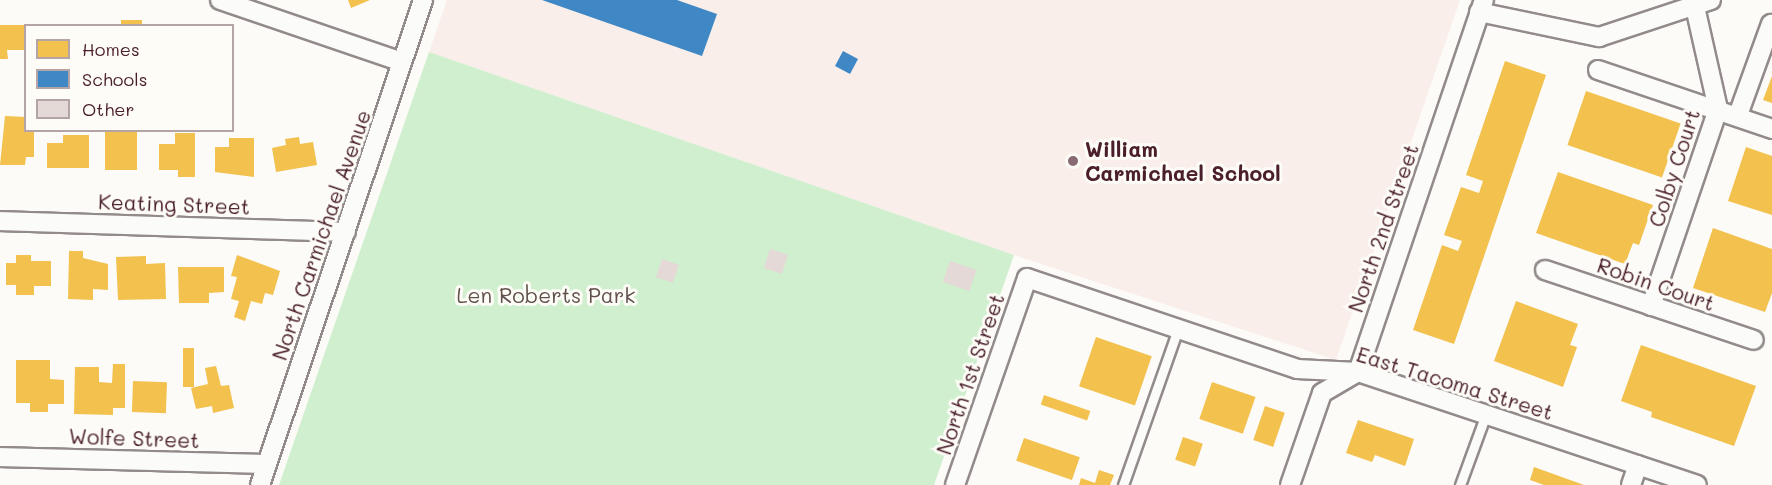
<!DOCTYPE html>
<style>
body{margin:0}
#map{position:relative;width:1772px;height:485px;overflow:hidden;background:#fcfbf8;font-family:Mali,sans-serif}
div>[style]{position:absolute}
.built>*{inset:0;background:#f9eeea}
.green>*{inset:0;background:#d0efce}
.homes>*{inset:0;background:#f2c14e;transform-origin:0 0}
.schools>*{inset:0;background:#3f88c5;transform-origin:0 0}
.building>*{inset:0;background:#e4d9d6;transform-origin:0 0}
.roads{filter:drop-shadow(2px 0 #928a8b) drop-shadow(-2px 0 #928a8b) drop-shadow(0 2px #928a8b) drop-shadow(0 -2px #928a8b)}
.service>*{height:9px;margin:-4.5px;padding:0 4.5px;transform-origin:4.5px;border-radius:4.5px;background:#fbfbf9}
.minor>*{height:18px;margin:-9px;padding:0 9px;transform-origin:9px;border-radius:9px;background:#fbfbf9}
.dots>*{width:16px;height:16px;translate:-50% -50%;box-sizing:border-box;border:3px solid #fdfcf7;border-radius:50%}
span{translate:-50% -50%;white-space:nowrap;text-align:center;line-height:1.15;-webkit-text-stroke:6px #fdfcf7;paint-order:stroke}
.poi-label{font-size:21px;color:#4a1f2b;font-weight:700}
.left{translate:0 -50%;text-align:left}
.street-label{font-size:21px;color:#4a1f2b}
.park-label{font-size:21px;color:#62514b}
.legend{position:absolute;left:24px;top:24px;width:210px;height:108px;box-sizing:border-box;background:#fdfcf7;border:2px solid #b5a4a5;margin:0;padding:8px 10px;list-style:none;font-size:18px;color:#4a1f2b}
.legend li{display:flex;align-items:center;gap:12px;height:30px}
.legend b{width:30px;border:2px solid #b5a4a5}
</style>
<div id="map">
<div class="built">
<i style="clip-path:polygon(447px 0,1460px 0,1336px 360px,1014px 255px,429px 52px)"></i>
</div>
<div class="green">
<i style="clip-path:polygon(429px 52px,1014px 255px,934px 485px,279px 485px)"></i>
</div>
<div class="homes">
<i style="clip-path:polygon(348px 0,370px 0,351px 8px)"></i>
<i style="left:121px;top:20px;width:21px;height:6px"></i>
<i style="clip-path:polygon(0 25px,26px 25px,26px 50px,7px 50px,8px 59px,0 59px)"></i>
<i style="clip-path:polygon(1505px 61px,1546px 75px,1454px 344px,1413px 330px,1442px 245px,1458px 251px,1462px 241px,1444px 235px,1461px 187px,1479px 193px,1483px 181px,1466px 175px)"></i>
<i style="clip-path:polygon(1772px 76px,1772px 103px,1763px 100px)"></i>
<i style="left:1586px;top:91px;width:100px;height:57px;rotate:19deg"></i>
<i style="clip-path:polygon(5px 116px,26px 117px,26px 130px,34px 130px,34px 157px,26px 157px,25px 165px,0 165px)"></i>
<i style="left:105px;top:130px;width:32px;height:40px"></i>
<i style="clip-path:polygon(175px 133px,195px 133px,195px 177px,178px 177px,178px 170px,159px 170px,159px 144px,175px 144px)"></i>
<i style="clip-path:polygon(63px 135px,89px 135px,89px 168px,47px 168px,47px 143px,63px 143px)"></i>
<i style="clip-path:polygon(299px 137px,300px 144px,313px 142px,317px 165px,276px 172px,272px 148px,286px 145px,285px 139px)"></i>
<i style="clip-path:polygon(229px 138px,254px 138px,254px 177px,215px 172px,215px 147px,229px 147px)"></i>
<i style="clip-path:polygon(1746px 147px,1772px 156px,1772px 215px,1728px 201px)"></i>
<i style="clip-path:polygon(1558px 172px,1653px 205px,1639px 245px,1633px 243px,1625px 264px,1536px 233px)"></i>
<i style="clip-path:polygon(1713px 228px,1772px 249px,1772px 293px,1765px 312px,1693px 288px)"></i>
<i style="clip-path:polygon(69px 251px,83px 251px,83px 258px,108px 264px,108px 290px,93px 289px,93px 300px,68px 299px)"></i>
<i style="clip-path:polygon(16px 255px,31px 255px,31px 261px,51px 261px,51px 286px,34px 286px,34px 295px,16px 295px,16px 285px,6px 285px,6px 263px,16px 263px)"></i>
<i style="clip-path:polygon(237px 255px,280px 271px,273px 295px,265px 293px,262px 304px,251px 301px,245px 321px,234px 317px,239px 301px,231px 299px,237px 277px,231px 276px)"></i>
<i style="clip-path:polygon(146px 256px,146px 264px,165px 263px,166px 299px,118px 300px,116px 257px)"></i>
<i style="clip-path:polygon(178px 267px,224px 267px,224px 292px,209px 293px,209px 303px,179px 303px)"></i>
<i style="clip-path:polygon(1516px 301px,1578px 324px,1570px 345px,1577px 347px,1563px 387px,1494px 361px)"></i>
<i style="left:1096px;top:337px;width:59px;height:52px;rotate:19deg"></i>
<i style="clip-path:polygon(1641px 345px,1756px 386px,1734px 446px,1651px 417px,1652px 412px,1621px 401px)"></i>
<i style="left:183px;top:348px;width:11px;height:39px"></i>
<i style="clip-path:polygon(16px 360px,50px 360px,50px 379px,64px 380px,64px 404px,48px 404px,48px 412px,30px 412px,30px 403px,16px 403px)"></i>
<i style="clip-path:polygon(113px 364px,125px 364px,125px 408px,113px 408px,113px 415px,74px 414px,75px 367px,99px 367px,99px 382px,112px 383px)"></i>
<i style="clip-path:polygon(216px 366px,221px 386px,229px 385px,234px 408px,213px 413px,212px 406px,196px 409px,191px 388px,208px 384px,205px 368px)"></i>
<i style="left:133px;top:381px;width:34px;height:31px;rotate:2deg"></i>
<i style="left:1212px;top:382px;width:46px;height:39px;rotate:19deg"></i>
<i style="left:1044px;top:395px;width:49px;height:10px;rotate:19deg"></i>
<i style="left:1265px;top:406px;width:21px;height:36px;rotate:19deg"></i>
<i style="clip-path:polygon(1358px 420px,1414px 439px,1405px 466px,1375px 455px,1372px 462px,1346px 453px)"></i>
<i style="left:1183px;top:437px;width:21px;height:24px;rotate:19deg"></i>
<i style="left:1024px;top:438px;width:59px;height:24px;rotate:19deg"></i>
<i style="clip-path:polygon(1534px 467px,1584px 485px,1544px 485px,1530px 480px)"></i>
<i style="clip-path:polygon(1099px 470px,1114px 475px,1110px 485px,1079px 485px,1081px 478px,1095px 483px)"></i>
</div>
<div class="schools">
<i style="clip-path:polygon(542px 0,677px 0,717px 14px,702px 56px)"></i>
<i style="left:843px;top:51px;width:17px;height:17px;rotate:28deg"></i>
</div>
<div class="building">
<i style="left:770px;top:249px;width:19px;height:20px;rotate:18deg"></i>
<i style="left:662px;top:259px;width:18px;height:19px;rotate:19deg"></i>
<i style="left:950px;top:261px;width:28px;height:22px;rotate:19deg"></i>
</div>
<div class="roads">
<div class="service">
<i style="left:1123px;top:485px;width:165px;rotate:-70.6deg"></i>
<i style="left:1460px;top:485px;width:76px;rotate:-69.9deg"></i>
</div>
<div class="minor">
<i style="left:220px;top:0;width:192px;rotate:18.8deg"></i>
<i style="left:1479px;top:12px;width:123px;rotate:11.8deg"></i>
<i style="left:1599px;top:37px;width:118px;rotate:-18.3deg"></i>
<i style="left:1598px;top:70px;width:184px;rotate:18.7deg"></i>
<i style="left:1738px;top:115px;width:97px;rotate:-70.1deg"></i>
<i style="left:0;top:221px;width:346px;rotate:1.8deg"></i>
<i style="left:1545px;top:270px;width:220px;rotate:18.5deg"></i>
<i style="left:1651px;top:306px;width:208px;rotate:-71.2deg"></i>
<i style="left:1718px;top:109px;width:105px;rotate:-102.7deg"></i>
<i style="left:0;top:457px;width:267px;rotate:1.5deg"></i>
<i style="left:260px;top:485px;width:512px;rotate:-71.42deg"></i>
<i style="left:955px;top:485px;width:219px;rotate:-70.8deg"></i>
<i style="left:1027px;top:278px;width:285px;rotate:18.6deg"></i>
<i style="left:1297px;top:369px;width:61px;rotate:2.8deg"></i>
<i style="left:1358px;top:372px;width:357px;rotate:18.4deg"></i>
<i style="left:1290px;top:485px;width:97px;rotate:-70.8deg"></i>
<i style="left:1322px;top:393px;width:42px;rotate:-30.3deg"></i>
<i style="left:1358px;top:372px;width:393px;rotate:-71.3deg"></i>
<i style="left:1631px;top:485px;width:21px;rotate:-71deg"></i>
</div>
</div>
<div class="dots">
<i style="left:1073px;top:161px;background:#886c73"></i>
</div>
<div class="poi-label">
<span class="left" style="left:1085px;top:161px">William<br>Carmichael School</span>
</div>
<div class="street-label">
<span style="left:1674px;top:168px;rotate:-72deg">Colby Court</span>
<span style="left:174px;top:204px;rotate:2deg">Keating Street</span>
<span style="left:1383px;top:228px;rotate:-71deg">North 2nd Street</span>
<span style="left:321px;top:235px;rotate:-71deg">North Carmichael Avenue</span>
<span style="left:1656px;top:284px;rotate:19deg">Robin Court</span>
<span style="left:970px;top:374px;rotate:-71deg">North 1st Street</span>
<span style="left:1455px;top:383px;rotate:17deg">East Tacoma Street</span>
<span style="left:134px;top:438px;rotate:2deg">Wolfe Street</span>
</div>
<div class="park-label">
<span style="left:546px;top:295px">Len Roberts Park</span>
</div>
<ul class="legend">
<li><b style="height:16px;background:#f2c14e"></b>Homes</li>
<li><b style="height:16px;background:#3f88c5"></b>Schools</li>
<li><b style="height:16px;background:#e4d9d6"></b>Other</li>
</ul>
</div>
